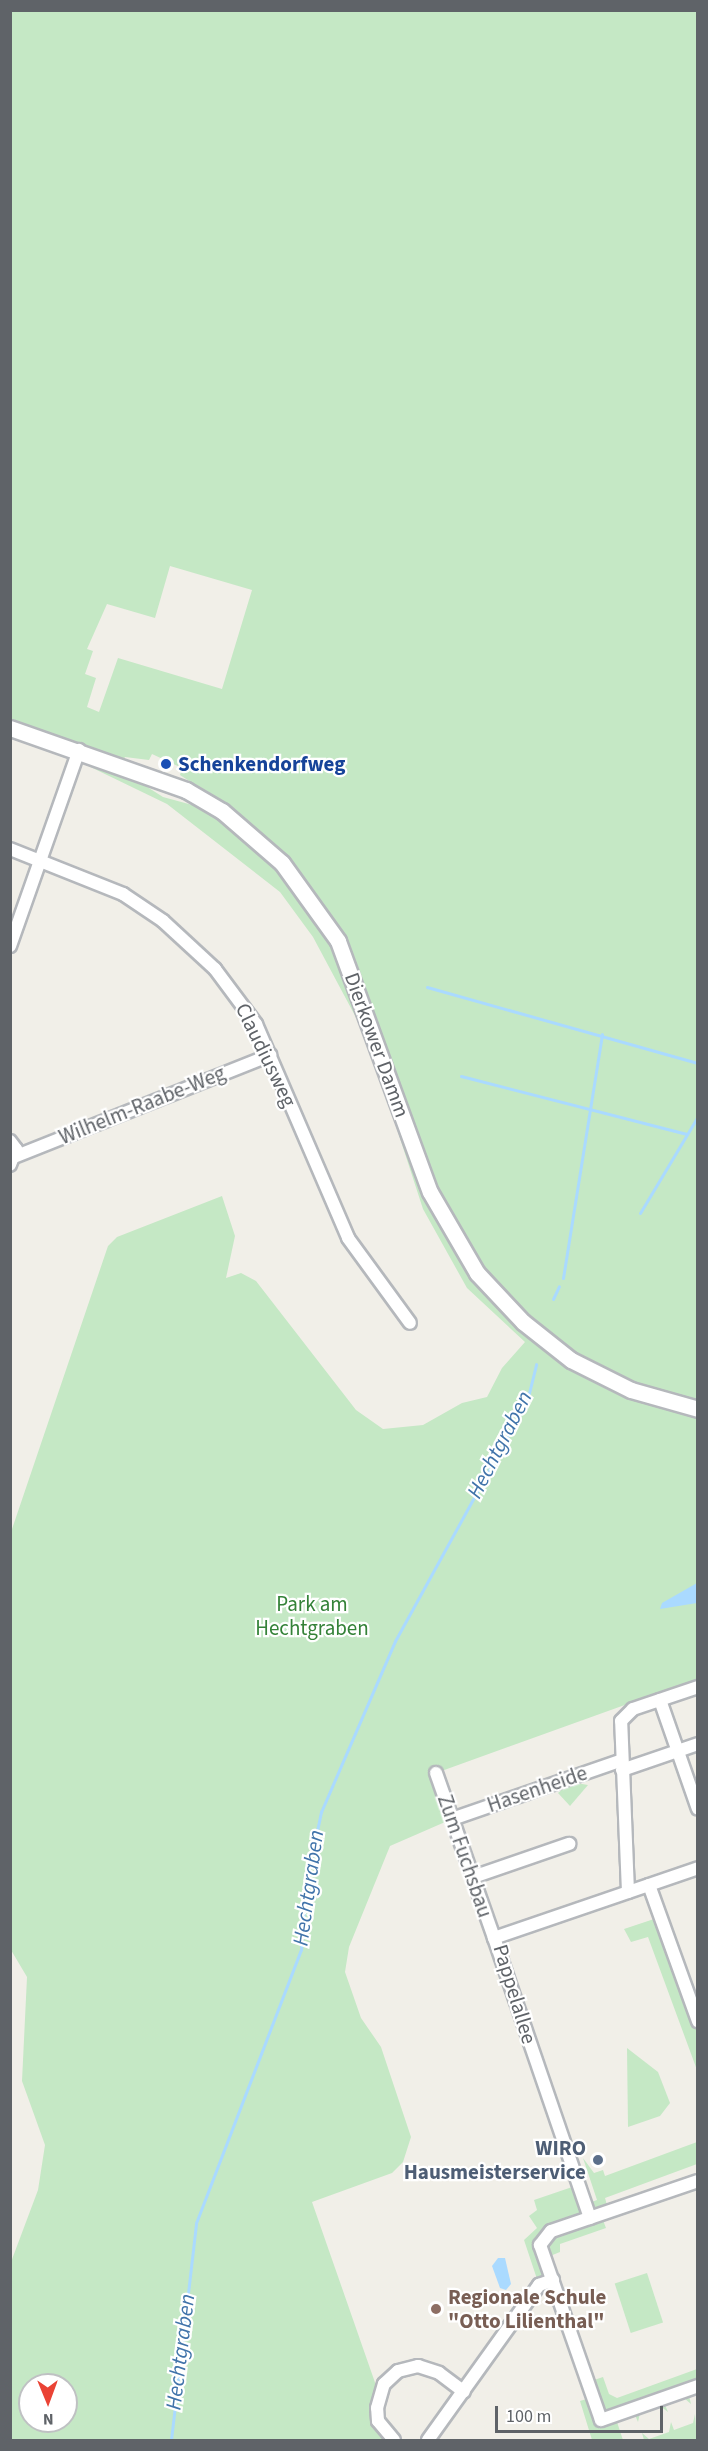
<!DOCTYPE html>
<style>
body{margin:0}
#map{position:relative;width:708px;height:2451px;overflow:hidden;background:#f1efe8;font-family:"Source Sans 3",sans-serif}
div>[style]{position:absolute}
.green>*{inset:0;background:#c5e8c5;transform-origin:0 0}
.water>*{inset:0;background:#aadaff}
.stream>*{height:3px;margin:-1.5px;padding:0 1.5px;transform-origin:1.5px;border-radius:1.5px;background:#aadaff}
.roads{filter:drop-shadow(2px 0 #b5b8bc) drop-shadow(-2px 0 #b5b8bc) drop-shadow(0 2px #b5b8bc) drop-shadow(0 -2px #b5b8bc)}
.minor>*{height:12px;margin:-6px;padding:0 6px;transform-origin:6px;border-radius:6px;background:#fff}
.tertiary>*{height:15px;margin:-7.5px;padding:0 7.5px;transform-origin:7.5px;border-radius:7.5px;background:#fff}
.dots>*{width:16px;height:16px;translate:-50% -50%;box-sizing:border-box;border:3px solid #fff;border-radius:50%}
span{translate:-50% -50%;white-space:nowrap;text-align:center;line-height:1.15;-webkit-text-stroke:4.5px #fff;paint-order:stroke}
.transit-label{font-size:21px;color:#164399;font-weight:700}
.left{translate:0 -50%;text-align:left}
.street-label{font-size:21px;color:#5f6368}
.park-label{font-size:21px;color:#348238}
.service-label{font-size:21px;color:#4e5e75;font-weight:700}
.right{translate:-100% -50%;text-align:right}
.education-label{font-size:21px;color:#785e54;font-weight:700}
.water-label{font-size:22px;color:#4174aa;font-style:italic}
.frame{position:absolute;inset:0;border:12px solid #5f6368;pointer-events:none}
.north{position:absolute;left:18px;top:2373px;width:60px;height:60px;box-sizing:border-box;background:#fff;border:2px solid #bfc1c3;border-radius:50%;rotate:179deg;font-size:16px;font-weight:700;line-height:24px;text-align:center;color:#5f6368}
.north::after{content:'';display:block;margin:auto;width:21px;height:27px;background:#ea4335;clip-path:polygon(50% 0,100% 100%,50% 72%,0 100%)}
.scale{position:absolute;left:495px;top:2406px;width:168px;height:27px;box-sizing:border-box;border:3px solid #5f6368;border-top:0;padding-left:8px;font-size:18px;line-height:21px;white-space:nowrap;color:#5f6368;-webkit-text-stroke:4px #fff;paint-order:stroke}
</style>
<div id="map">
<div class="green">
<i style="clip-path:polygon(evenodd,11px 11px,697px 11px,697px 1679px,436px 1773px,452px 1819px,390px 1846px,349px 1947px,345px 1972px,361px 2018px,381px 2047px,411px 2137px,403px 2162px,392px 2173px,312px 2202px,379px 2394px,377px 2408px,394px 2440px,11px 2440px,11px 2262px,38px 2190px,45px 2145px,22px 2081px,27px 1977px,11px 1950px,11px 1532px,108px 1246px,117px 1237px,222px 1196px,235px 1236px,226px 1278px,241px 1273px,256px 1281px,356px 1410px,383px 1429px,423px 1425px,462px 1403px,487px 1397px,502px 1368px,525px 1342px,467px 1288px,423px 1209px,368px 1040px,313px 937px,280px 892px,167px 804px,76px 760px,11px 738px,11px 11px,170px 566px,252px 590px,222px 689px,118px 658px,99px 712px,87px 707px,96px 678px,85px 674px,93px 651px,87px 649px,107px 604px,155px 618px,170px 566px,11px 11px,152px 754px,182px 768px,180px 775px,206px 792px,196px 806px,163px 797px,119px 769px,125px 757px,149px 760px,152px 754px,11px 11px,30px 2385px,66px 2385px,66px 2421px,30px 2421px,30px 2385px)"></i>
<i style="clip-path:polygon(570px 1782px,588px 1785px,570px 1806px,558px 1793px)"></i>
<i style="clip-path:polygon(660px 1917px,697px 2021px,697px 2070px,648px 1937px,631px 1942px,624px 1929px)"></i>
<i style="clip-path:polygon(627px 2048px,658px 2072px,670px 2103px,660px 2116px,628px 2127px)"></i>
<i style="clip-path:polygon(697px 2142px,697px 2164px,605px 2198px,609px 2212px,601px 2215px,606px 2228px,560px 2244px,560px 2252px,545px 2258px,553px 2280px,539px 2285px,524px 2240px,537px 2228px,529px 2216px,537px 2210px,534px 2200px,578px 2185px,586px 2204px,597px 2200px,583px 2158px,594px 2173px,603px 2170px,605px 2176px)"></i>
<i style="left:647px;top:2273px;width:52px;height:34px;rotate:72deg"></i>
<i style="clip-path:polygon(697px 2369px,697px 2393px,689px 2396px,691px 2404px,684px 2398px,665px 2405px,668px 2412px,660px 2406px,640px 2413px,638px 2422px,635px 2415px,617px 2422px,623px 2440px,592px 2440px,580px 2401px,593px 2397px,588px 2382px,603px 2377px,609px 2394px,617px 2398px)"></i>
<i style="clip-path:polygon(695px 2414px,697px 2440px,644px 2440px,642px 2433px,649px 2439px,669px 2432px,671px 2422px,674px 2430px,693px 2423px)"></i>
</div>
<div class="water">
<i style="clip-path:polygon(697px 1583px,697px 1603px,660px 1609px,662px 1603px)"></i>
<i style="clip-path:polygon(498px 2258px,505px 2258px,511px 2284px,506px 2290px,500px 2288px,492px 2266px)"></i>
</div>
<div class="stream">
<i style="left:427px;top:987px;width:281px;rotate:15.7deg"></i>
<i style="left:461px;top:1076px;width:233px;rotate:14.4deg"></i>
<i style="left:640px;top:1213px;width:113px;rotate:-59.1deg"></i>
<i style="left:563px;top:1278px;width:247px;rotate:-80.9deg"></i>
<i style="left:553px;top:1299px;width:14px;rotate:-65deg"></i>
<i style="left:171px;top:2440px;width:218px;rotate:-83.4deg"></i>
<i style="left:196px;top:2223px;width:292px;rotate:-69deg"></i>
<i style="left:301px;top:1950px;width:67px;rotate:-85.7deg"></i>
<i style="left:306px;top:1883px;width:73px;rotate:-78.1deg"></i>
<i style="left:321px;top:1812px;width:186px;rotate:-66.6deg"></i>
<i style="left:395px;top:1641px;width:274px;rotate:-61.2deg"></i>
<i style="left:527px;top:1401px;width:38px;rotate:-76deg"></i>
</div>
<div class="roads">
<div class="minor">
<i style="left:10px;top:849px;width:122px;rotate:21.7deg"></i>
<i style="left:123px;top:894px;width:48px;rotate:34deg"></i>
<i style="left:163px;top:921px;width:71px;rotate:42.7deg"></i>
<i style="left:215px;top:969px;width:69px;rotate:53.3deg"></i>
<i style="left:256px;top:1024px;width:233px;rotate:66.7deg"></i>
<i style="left:348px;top:1238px;width:105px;rotate:53.9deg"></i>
<i style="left:10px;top:946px;width:208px;rotate:-70.6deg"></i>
<i style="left:10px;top:1141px;width:10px;rotate:53deg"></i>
<i style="left:16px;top:1149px;width:17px;rotate:111deg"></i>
<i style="left:14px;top:1157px;width:276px;rotate:-21.7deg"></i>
<i style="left:660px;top:1700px;width:115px;rotate:70.8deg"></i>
<i style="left:622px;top:1770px;width:80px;rotate:-18.9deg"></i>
<i style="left:436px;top:1773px;width:175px;rotate:70.6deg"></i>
<i style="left:452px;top:1819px;width:180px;rotate:-19.1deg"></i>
<i style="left:473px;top:1877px;width:102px;rotate:-19deg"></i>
<i style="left:649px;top:1885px;width:145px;rotate:70.2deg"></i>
<i style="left:628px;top:1892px;width:171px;rotate:-92.3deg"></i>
<i style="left:621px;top:1721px;width:17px;rotate:-45deg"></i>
<i style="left:633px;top:1709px;width:69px;rotate:-18.7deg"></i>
<i style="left:698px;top:2181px;width:155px;rotate:161.2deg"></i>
<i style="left:551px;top:2231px;width:18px;rotate:128deg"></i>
<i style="left:540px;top:2245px;width:185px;rotate:70.8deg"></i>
<i style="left:601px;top:2420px;width:103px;rotate:-19.3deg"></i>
<i style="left:590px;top:2218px;width:296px;rotate:-108.9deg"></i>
<i style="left:494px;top:1938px;width:216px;rotate:-18.9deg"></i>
<i style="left:394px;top:2440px;width:25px;rotate:-130deg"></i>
<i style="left:378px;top:2421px;width:13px;rotate:-94deg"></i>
<i style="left:377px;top:2408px;width:25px;rotate:-74deg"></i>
<i style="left:384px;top:2384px;width:19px;rotate:-43deg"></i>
<i style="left:398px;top:2371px;width:21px;rotate:-14deg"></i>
<i style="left:418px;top:2366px;width:22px;rotate:18deg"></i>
<i style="left:439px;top:2373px;width:31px;rotate:37deg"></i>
<i style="left:428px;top:2440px;width:191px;rotate:-54.4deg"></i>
<i style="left:539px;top:2285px;width:15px;rotate:-20deg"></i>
</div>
<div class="tertiary">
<i style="left:10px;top:728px;width:187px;rotate:19.4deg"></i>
<i style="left:186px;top:790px;width:42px;rotate:30.3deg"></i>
<i style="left:222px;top:811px;width:79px;rotate:40.9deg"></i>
<i style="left:282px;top:863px;width:96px;rotate:54.3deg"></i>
<i style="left:338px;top:941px;width:267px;rotate:69.9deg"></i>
<i style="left:430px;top:1192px;width:94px;rotate:59.9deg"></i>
<i style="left:477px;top:1273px;width:67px;rotate:46.8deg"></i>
<i style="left:523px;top:1322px;width:61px;rotate:38.4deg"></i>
<i style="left:571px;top:1360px;width:67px;rotate:26.6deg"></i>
<i style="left:631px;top:1390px;width:70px;rotate:15.8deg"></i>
</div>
</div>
<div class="dots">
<i style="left:166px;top:764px;background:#1a4fb4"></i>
<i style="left:598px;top:2160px;background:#5c6f8a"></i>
<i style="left:436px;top:2309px;background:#8d6e63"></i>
</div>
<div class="transit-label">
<span class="left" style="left:178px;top:764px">Schenkendorfweg</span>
</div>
<div class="street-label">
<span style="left:377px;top:1045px;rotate:70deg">Dierkower Damm</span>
<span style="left:266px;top:1055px;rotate:64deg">Claudiusweg</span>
<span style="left:142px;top:1105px;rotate:-22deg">Wilhelm-Raabe-Weg</span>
<span style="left:537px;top:1789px;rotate:-19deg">Hasenheide</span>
<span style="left:465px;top:1856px;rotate:71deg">Zum Fuchsbau</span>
<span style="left:515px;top:1994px;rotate:73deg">Pappelallee</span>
</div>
<div class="park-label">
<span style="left:312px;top:1616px">Park am<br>Hechtgraben</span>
</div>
<div class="service-label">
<span class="right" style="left:586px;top:2160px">WIRO<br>Hausmeisterservice</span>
</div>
<div class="education-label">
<span class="left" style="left:448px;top:2309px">Regionale Schule<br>"Otto Lilienthal"</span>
</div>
<div class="water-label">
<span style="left:500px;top:1445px;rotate:-63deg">Hechtgraben</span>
<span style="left:309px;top:1888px;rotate:-82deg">Hechtgraben</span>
<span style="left:181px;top:2352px;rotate:-83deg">Hechtgraben</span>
</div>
<div class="frame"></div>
<div class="north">N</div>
<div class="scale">100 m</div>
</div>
